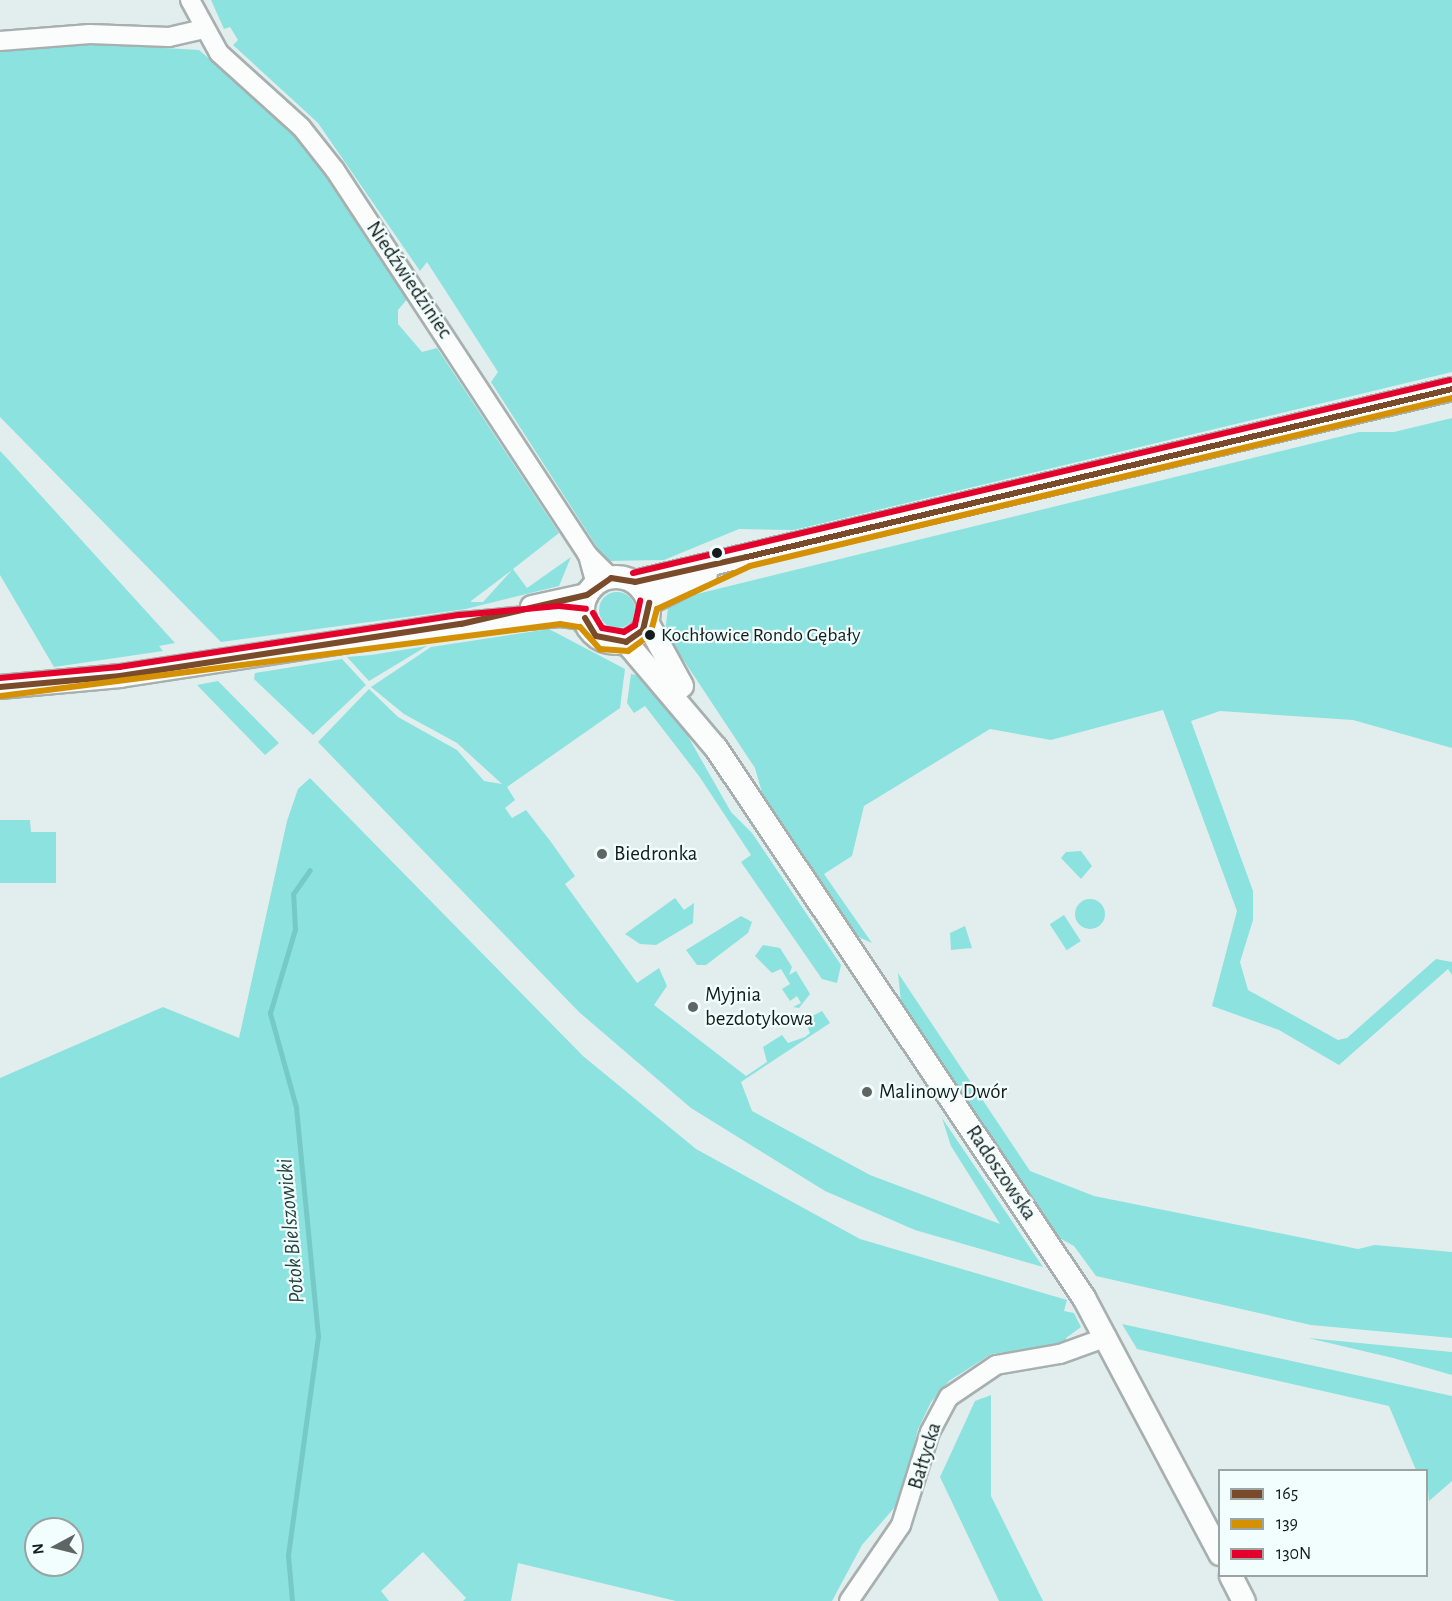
<!DOCTYPE html>
<meta charset="utf-8">
<style>
body{margin:0}
#map{position:relative;width:1452px;height:1601px;overflow:hidden;background:#e2eeed;font-family:"Alegreya Sans",sans-serif}
div>[style]{position:absolute}
.green>*{inset:0;background:#8be2df;transform-origin:0 0}
.round{border-radius:50%}
.stream>*{height:5px;margin:-2.5px;padding:0 2.5px;transform-origin:2.5px;border-radius:2.5px;background:#76cac6}
.roads{filter:drop-shadow(2px 0 #a7b0af) drop-shadow(-2px 0 #a7b0af) drop-shadow(0 2px #a7b0af) drop-shadow(0 -2px #a7b0af)}
.minor>*{height:18px;margin:-9px;padding:0 9px;transform-origin:9px;border-radius:9px;background:#fbfcfc}
.tertiary>*{height:22px;margin:-11px;padding:0 11px;transform-origin:11px;border-radius:11px;background:#fbfcfc}
.tertiary>.ring{margin:-11px;padding:0;box-sizing:content-box;background:none;border:22px solid #fbfcfc;border-radius:50%}
.bus-1>*{height:6px;margin:-3px;padding:0 3px;transform-origin:3px;border-radius:3px;background:#7a4b2a}
.bus-2>*{height:6px;margin:-3px;padding:0 3px;transform-origin:3px;border-radius:3px;background:#d59104}
.bus-3>*{height:6px;margin:-3px;padding:0 3px;transform-origin:3px;border-radius:3px;background:#e4002b}
.dots>*{width:16px;height:16px;translate:-50% -50%;box-sizing:border-box;border:3px solid #f1fefd;border-radius:50%}
span{translate:-50% -50%;white-space:nowrap;text-align:center;line-height:1.15;-webkit-text-stroke:4.5px #f1fefd;paint-order:stroke}
.bus-label{font-size:20px;color:#151d1c}
.left{translate:0 -50%;text-align:left}
.street-label{font-size:21px;color:#151d1c}
.poi-label{font-size:21px;color:#151d1c}
.water-label{font-size:22px;color:#27413f;font-style:italic}
.legend{position:absolute;left:1218px;top:1469px;width:210px;height:108px;box-sizing:border-box;background:#f1fefd;border:2px solid #99a4a3;margin:0;padding:8px 10px;list-style:none;font-size:18px;color:#151d1c}
.legend li{display:flex;align-items:center;gap:12px;height:30px}
.legend b{width:30px;border:2px solid #99a4a3}
.north{position:absolute;left:24px;top:1517px;width:60px;height:60px;box-sizing:border-box;background:#f1fefd;border:2px solid #99a4a3;border-radius:50%;rotate:263deg;font-size:16px;font-weight:700;line-height:24px;text-align:center;color:#151d1c}
.north::after{content:'';display:block;margin:auto;width:21px;height:27px;background:#5d6665;clip-path:polygon(50% 0,100% 100%,50% 72%,0 100%)}
</style>
<div id="map">
<div class="green">
<i style="clip-path:polygon(211px 0,1452px 0,1452px 372px,794px 530px,739px 529px,664px 560px,606px 561px,491px 382px,498px 372px,427px 262px,420px 271px,318px 123px,233px 45px,238px 40px,230px 27px,224px 29px)"></i>
<i style="clip-path:polygon(evenodd,79px 43px,199px 50px,295px 132px,409px 297px,398px 310px,398px 324px,422px 352px,437px 348px,559px 533px,513px 569px,527px 588px,571px 557px,559px 586px,466px 609px,221px 642px,0 417px,0 49px,79px 43px,512px 570px,483px 602px,471px 602px,471px 601px,512px 570px)"></i>
<i style="clip-path:polygon(1452px 418px,1452px 748px,1353px 720px,1220px 711px,1191px 721px,1253px 891px,1253px 920px,1240px 962px,1248px 990px,1338px 1040px,1347px 1038px,1436px 959px,1452px 962px,1452px 975px,1448px 969px,1339px 1065px,1279px 1030px,1212px 1006px,1237px 911px,1163px 710px,1051px 740px,990px 729px,864px 806px,852px 856px,824px 874px,872px 943px,854px 935px,765px 803px,755px 768px,665px 632px,668px 608px,693px 595px,1359px 432px,1394px 432px)"></i>
<i style="clip-path:polygon(0 451px,4px 455px,175px 643px,159px 646px,163px 651px,54px 667px,0 575px)"></i>
<i class="round" style="left:599px;top:592px;width:36px;height:36px"></i>
<i style="clip-path:polygon(571px 627px,618px 649px,629px 662px,574px 632px)"></i>
<i style="clip-path:polygon(549px 629px,625px 669px,620px 708px,507px 787px,515px 800px,505px 808px,512px 818px,526px 810px,551px 842px,575px 876px,565px 884px,637px 983px,659px 968px,667px 986px,654px 1005px,746px 1076px,767px 1062px,763px 1047px,782px 1035px,788px 1043px,805px 1037px,810px 1033px,807px 1026px,798px 1023px,822px 1011px,830px 1023px,741px 1082px,752px 1111px,870px 1175px,1000px 1224px,951px 1146px,942px 1118px,1043px 1267px,915px 1230px,825px 1191px,691px 1108px,579px 1012px,318px 742px,369px 689px,398px 717px,457px 750px,484px 781px,502px 784px,457px 743px,404px 714px,371px 687px,431px 647px)"></i>
<i style="clip-path:polygon(427px 646px,369px 681px,347px 657px,371px 655px)"></i>
<i style="clip-path:polygon(342px 659px,366px 685px,313px 735px,254px 679px,255px 673px)"></i>
<i style="clip-path:polygon(631px 674px,646px 677px,673px 710px,731px 812px,752px 833px,841px 965px,837px 983px,822px 979px,741px 862px,751px 855px,699px 776px,645px 706px,634px 713px,627px 703px)"></i>
<i style="clip-path:polygon(218px 681px,279px 743px,265px 755px,197px 685px)"></i>
<i style="clip-path:polygon(evenodd,310px 778px,583px 1056px,696px 1149px,860px 1239px,1067px 1300px,1064px 1311px,1074px 1313px,1081px 1327px,1066px 1338px,1067px 1344px,991px 1354px,949px 1381px,931px 1402px,918px 1429px,901px 1500px,862px 1545px,832px 1601px,676px 1601px,518px 1563px,511px 1601px,463px 1601px,466px 1598px,423px 1552px,381px 1591px,389px 1601px,0 1601px,0 1078px,163px 1007px,239px 1038px,287px 821px,298px 789px,310px 778px,36px 1529px,72px 1529px,72px 1565px,36px 1565px,36px 1529px)"></i>
<i style="clip-path:polygon(0 820px,30px 820px,31px 832px,56px 832px,56px 883px,0 883px)"></i>
<i style="clip-path:polygon(1081px 851px,1092px 866px,1081px 879px,1061px 858px,1066px 852px)"></i>
<i style="clip-path:polygon(675px 898px,684px 910px,694px 903px,693px 923px,656px 945px,640px 944px,625px 934px)"></i>
<i class="round" style="left:1075px;top:899px;width:30px;height:30px"></i>
<i style="left:1064px;top:915px;width:31px;height:17px;rotate:57deg"></i>
<i style="clip-path:polygon(741px 916px,752px 922px,748px 933px,706px 965px,697px 965px,686px 950px)"></i>
<i style="clip-path:polygon(965px 926px,972px 948px,951px 950px,950px 933px)"></i>
<i style="clip-path:polygon(763px 945px,780px 948px,792px 967px,789px 975px,796px 971px,810px 994px,799px 1008px,793px 1007px,801px 1003px,797px 996px,790px 1001px,782px 989px,790px 984px,781px 969px,772px 973px,755px 956px)"></i>
<i style="clip-path:polygon(898px 973px,1030px 1171px,1094px 1196px,1358px 1249px,1375px 1245px,1452px 1252px,1452px 1338px,1311px 1325px,1096px 1276px,1074px 1246px,1052px 1234px,901px 1003px)"></i>
<i style="clip-path:polygon(1122px 1324px,1452px 1396px,1452px 1481px,1429px 1501px,1426px 1470px,1416px 1470px,1389px 1406px,1137px 1349px)"></i>
<i style="clip-path:polygon(1308px 1338px,1452px 1352px,1452px 1375px,1393px 1358px)"></i>
<i style="clip-path:polygon(991px 1395px,991px 1496px,1043px 1601px,999px 1601px,940px 1477px,975px 1401px)"></i>
</div>
<div class="stream">
<i style="left:292px;top:1601px;width:46px;rotate:-95deg"></i>
<i style="left:288px;top:1555px;width:221px;rotate:-82.2deg"></i>
<i style="left:318px;top:1336px;width:230px;rotate:-95.5deg"></i>
<i style="left:296px;top:1107px;width:98px;rotate:-105.5deg"></i>
<i style="left:270px;top:1013px;width:88px;rotate:-73.4deg"></i>
<i style="left:295px;top:929px;width:35px;rotate:-93deg"></i>
<i style="left:293px;top:894px;width:29px;rotate:-55deg"></i>
</div>
<div class="roads">
<div class="minor">
<i style="left:190px;top:0;width:60px;rotate:61.3deg"></i>
<i style="left:219px;top:53px;width:110px;rotate:42.1deg"></i>
<i style="left:301px;top:127px;width:55px;rotate:51.7deg"></i>
<i style="left:335px;top:170px;width:459px;rotate:56.7deg"></i>
<i style="left:587px;top:554px;width:34px;rotate:45deg"></i>
<i style="left:0;top:41px;width:90px;rotate:-4.4deg"></i>
<i style="left:90px;top:34px;width:79px;rotate:2.2deg"></i>
<i style="left:169px;top:37px;width:35px;rotate:-13deg"></i>
<i style="left:588px;top:555px;width:30px;rotate:75deg"></i>
<i style="left:849px;top:1601px;width:92px;rotate:-55.6deg"></i>
<i style="left:901px;top:1525px;width:97px;rotate:-72.7deg"></i>
<i style="left:930px;top:1432px;width:40px;rotate:-62deg"></i>
<i style="left:949px;top:1397px;width:57px;rotate:-34.2deg"></i>
<i style="left:996px;top:1365px;width:65px;rotate:-9.8deg"></i>
<i style="left:1060px;top:1354px;width:50px;rotate:-19.9deg"></i>
</div>
<div class="tertiary">
<i class="ring" style="left:583px;top:577px;width:44px;height:44px"></i>
<i style="left:635px;top:582px;width:839px;rotate:-13.29deg"></i>
<i style="left:649px;top:603px;width:64px;rotate:-27deg"></i>
<i style="left:532px;top:607px;width:56px;rotate:-12.3deg"></i>
<i style="left:647px;top:622px;width:73px;rotate:61.3deg"></i>
<i style="left:626px;top:642px;width:139px;rotate:49.7deg"></i>
<i style="left:716px;top:748px;width:662px;rotate:56.21deg"></i>
<i style="left:1084px;top:1298px;width:290px;rotate:62deg"></i>
<i style="left:0;top:687px;width:121px;rotate:-5.2deg"></i>
<i style="left:120px;top:676px;width:345px;rotate:-8.7deg"></i>
<i style="left:461px;top:624px;width:99px;rotate:-5.2deg"></i>
<i style="left:560px;top:615px;width:25px;rotate:7deg"></i>
<i style="left:1231px;top:1576px;width:28px;rotate:63deg"></i>
</div>
</div>
<div class="bus-1">
<i style="left:585px;top:618px;width:21px;rotate:59deg"></i>
<i style="left:596px;top:636px;width:31px;rotate:11deg"></i>
<i style="left:626px;top:642px;width:21px;rotate:-35deg"></i>
<i style="left:643px;top:630px;width:28px;rotate:-77deg"></i>
<i style="left:0;top:687px;width:121px;rotate:-5.2deg"></i>
<i style="left:120px;top:676px;width:345px;rotate:-8.7deg"></i>
<i style="left:461px;top:624px;width:129px;rotate:-13deg"></i>
<i style="left:587px;top:595px;width:29px;rotate:-35deg"></i>
<i style="left:611px;top:578px;width:24px;rotate:9deg"></i>
<i style="left:635px;top:582px;width:115px;rotate:-12.6deg"></i>
<i style="left:747px;top:557px;width:725px;rotate:-13.4deg"></i>
</div>
<div class="bus-2">
<i style="left:1px;top:696px;width:564px;rotate:-7.34deg"></i>
<i style="left:560px;top:624px;width:20px;rotate:9deg"></i>
<i style="left:580px;top:627px;width:30px;rotate:48deg"></i>
<i style="left:600px;top:649px;width:28px;rotate:4deg"></i>
<i style="left:628px;top:651px;width:27px;rotate:-36deg"></i>
<i style="left:650px;top:635px;width:27px;rotate:-75deg"></i>
<i style="left:657px;top:609px;width:102px;rotate:-24.8deg"></i>
<i style="left:750px;top:566px;width:722px;rotate:-13.46deg"></i>
</div>
<div class="bus-3">
<i style="left:633px;top:573px;width:839px;rotate:-13.29deg"></i>
<i style="left:593px;top:613px;width:17px;rotate:59deg"></i>
<i style="left:602px;top:628px;width:22px;rotate:10deg"></i>
<i style="left:624px;top:632px;width:13px;rotate:-32deg"></i>
<i style="left:635px;top:625px;width:25px;rotate:-78deg"></i>
<i style="left:0;top:678px;width:120px;rotate:-5.3deg"></i>
<i style="left:119px;top:667px;width:345px;rotate:-8.7deg"></i>
<i style="left:460px;top:615px;width:99px;rotate:-5.2deg"></i>
<i style="left:559px;top:606px;width:27px;rotate:6deg"></i>
</div>
<div class="dots">
<i style="left:717px;top:553px;background:#151d1c"></i>
<i style="left:650px;top:635px;background:#151d1c"></i>
<i style="left:602px;top:854px;background:#5d6665"></i>
<i style="left:693px;top:1007px;background:#5d6665"></i>
<i style="left:867px;top:1092px;background:#5d6665"></i>
</div>
<div class="bus-label">
<span class="left" style="left:661px;top:635px">Kochłowice Rondo Gębały</span>
</div>
<div class="street-label">
<span style="left:409px;top:280px;rotate:56deg">Niedźwiedziniec</span>
<span style="left:1001px;top:1173px;rotate:56deg">Radoszowska</span>
<span style="left:925px;top:1456px;rotate:-73deg">Bałtycka</span>
</div>
<div class="poi-label">
<span class="left" style="left:614px;top:854px">Biedronka</span>
<span class="left" style="left:705px;top:1007px">Myjnia<br>bezdotykowa</span>
<span class="left" style="left:879px;top:1092px">Malinowy Dwór</span>
</div>
<div class="water-label">
<span style="left:291px;top:1231px;rotate:-95deg">Potok Bielszowicki</span>
</div>
<ul class="legend">
<li><b style="height:8px;background:#7a4b2a"></b>165</li>
<li><b style="height:8px;background:#d59104"></b>139</li>
<li><b style="height:8px;background:#e4002b"></b>130N</li>
</ul>
<div class="north">N</div>
</div>
